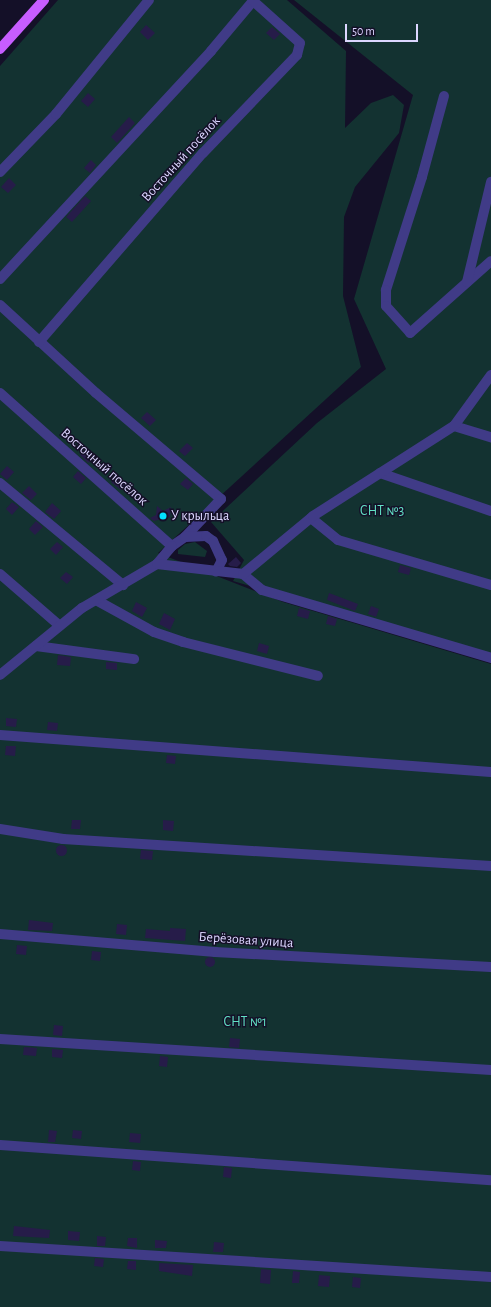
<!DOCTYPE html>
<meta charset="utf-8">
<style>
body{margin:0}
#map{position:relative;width:491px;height:1307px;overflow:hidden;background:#141028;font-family:"Alegreya Sans",sans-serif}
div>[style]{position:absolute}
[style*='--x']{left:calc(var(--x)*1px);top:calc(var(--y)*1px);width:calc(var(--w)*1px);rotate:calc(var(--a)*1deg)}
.green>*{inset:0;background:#133231}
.building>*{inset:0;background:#261c49}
.round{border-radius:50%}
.minor>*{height:10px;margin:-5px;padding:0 5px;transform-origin:5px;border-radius:5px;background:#403b87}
.major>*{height:10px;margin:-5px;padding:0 5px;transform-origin:5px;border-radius:5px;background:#c75dff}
.dots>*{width:11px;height:11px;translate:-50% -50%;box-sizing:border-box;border:2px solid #141028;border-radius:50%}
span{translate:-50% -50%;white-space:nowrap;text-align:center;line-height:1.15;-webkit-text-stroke:3px #141028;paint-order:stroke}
.street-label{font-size:14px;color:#dcd6ff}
.park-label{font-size:14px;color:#61e0c4}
.poi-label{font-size:14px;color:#dcd6ff}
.left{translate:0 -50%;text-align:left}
.scale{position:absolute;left:345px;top:24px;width:73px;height:18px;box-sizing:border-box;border:2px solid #dcd6ff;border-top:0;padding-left:5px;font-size:12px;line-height:14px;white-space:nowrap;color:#dcd6ff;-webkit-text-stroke:3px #141028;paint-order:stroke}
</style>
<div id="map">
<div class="green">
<i style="clip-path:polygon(58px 0,287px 0,346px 51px,345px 128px,371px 103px,393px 95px,404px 105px,399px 133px,355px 187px,344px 217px,343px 296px,361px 367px,158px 553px,283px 602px,491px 664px,491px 1307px,0 1307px,0 66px)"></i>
<i style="clip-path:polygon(294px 0,491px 0,491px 656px,233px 581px,244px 560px,211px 522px,317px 423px,386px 369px,354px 299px,413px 95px)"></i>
<i style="clip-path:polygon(195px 542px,207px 551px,205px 557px,178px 554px,178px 550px,185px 544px)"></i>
</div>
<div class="building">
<i style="clip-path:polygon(146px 25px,155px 33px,148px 40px,140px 32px)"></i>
<i style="clip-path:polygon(272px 27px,280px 34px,274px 40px,266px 33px)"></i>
<i style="clip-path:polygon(88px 93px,95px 99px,88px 107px,81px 101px)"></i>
<i style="clip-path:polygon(129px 117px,135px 123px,117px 143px,111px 137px)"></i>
<i style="clip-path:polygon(91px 160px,96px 165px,90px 173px,84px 168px)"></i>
<i style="clip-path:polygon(9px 178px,16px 185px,8px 193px,1px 187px)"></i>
<i style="clip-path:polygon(85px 196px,91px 201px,72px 222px,66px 217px)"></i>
<i style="clip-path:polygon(147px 412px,156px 420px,150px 426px,141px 418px)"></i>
<i style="clip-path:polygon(187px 443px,193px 448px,185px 456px,179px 451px)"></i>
<i style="clip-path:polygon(87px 447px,95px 455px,88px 463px,80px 455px)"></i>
<i style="clip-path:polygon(7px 466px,14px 472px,7px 480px,0 474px)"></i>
<i style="clip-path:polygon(78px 471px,86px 478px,81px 484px,73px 477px)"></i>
<i style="clip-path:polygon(117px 475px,127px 484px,121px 490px,111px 482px)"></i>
<i style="clip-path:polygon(186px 478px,193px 484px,188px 490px,180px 484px)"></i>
<i style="clip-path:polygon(29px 486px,37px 494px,31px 500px,22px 493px)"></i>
<i style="clip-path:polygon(12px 502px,19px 507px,12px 515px,6px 509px)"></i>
<i style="clip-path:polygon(52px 503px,61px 511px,54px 519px,45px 512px)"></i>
<i style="clip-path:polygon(157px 506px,163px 511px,171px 507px,170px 517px,154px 521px,150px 518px,156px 515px)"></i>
<i style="clip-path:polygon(36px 521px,43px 527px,35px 535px,29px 529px)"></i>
<i style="clip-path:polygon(57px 542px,63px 547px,56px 555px,50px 549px)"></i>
<i style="clip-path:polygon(236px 557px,241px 563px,237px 567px,230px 566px,228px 564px)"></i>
<i style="clip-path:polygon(400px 565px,411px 568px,409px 575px,398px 572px)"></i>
<i style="clip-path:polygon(66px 572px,73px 577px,67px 584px,60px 578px)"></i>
<i style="clip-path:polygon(329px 593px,358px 604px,355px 611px,327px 600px)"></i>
<i style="clip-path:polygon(136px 602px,147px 608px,142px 617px,132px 611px)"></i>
<i style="clip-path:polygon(371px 606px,379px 609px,376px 617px,368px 614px)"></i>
<i style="clip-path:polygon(299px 608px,310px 611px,308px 619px,297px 616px)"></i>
<i style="clip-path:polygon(164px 613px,175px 619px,170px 630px,159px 624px)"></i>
<i style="clip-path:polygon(328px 616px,337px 619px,335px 626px,326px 624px)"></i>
<i style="clip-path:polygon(259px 643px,269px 646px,267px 654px,257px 651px)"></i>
<i style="clip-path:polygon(58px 655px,71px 657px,70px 666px,57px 665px)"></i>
<i style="clip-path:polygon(106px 662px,117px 663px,117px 670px,106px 669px)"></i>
<i style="clip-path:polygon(6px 718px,17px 719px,16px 727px,6px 726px)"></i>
<i style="clip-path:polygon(48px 722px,58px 723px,57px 731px,47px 730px)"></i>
<i style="clip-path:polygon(6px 746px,16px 746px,15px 756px,5px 755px)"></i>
<i style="clip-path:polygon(167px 755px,176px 756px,175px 764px,166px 763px)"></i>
<i style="clip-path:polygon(72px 820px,81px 820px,80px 829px,71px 829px)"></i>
<i style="clip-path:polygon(163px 820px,174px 821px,173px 831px,163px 830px)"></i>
<i class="round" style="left:55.5px;top:844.5px;width:11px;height:11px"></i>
<i style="clip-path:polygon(141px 850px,153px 851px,152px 860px,140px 859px)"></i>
<i style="clip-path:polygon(29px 920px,53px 923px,52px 931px,28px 930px)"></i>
<i style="clip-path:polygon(117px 924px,127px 925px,126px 935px,116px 934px)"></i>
<i style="clip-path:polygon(170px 928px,186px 929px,185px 941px,145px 938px,146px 929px,170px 931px)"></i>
<i style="clip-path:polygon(17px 945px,27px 946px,26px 955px,16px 954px)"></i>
<i style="clip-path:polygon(92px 951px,101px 952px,100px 961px,91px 960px)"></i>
<i class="round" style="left:205px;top:957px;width:10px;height:10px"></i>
<i style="clip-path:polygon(54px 1025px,63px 1026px,62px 1036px,53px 1035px)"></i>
<i style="clip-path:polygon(230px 1038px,240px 1039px,239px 1048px,229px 1047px)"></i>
<i style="clip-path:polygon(24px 1047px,37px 1048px,36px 1056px,23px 1055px)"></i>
<i style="clip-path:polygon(52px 1049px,63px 1050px,62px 1058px,52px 1057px)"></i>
<i style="clip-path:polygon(160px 1056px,168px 1057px,167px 1067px,159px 1066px)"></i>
<i style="clip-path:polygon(49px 1130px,57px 1131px,55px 1142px,48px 1142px)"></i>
<i style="clip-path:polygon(73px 1130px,82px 1131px,81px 1139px,72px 1138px)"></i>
<i style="clip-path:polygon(130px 1133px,141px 1134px,140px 1143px,129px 1142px)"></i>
<i style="clip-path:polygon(133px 1161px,141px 1162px,140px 1171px,132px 1170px)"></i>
<i style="clip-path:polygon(224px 1167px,232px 1168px,231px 1178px,223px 1177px)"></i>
<i style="clip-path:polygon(14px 1226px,50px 1230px,49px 1238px,13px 1236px)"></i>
<i style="clip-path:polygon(68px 1231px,80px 1232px,79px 1241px,68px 1240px)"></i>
<i style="clip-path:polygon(97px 1236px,106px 1237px,105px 1246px,97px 1246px)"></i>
<i style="clip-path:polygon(128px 1238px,137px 1238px,137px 1248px,127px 1246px)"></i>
<i style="clip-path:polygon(155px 1240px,167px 1241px,166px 1248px,155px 1248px)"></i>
<i style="clip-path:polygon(214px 1242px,224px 1243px,223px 1252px,213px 1252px)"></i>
<i style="clip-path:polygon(95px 1258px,104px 1259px,103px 1267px,94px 1266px)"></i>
<i style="clip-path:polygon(128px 1261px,136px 1261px,136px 1270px,127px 1269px)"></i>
<i style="clip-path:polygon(159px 1263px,193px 1265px,192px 1276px,159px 1271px)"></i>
<i style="clip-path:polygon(261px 1269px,271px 1270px,270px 1284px,260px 1283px)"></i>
<i style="clip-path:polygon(293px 1271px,300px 1272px,299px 1283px,292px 1283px)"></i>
<i style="clip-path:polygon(319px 1275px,330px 1276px,329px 1287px,318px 1286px)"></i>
<i style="clip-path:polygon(353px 1277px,361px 1278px,360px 1288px,352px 1287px)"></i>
</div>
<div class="minor">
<i style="--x:444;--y:96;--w:84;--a:105.2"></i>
<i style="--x:422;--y:177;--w:119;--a:107.7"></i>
<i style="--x:386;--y:290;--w:16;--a:90"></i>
<i style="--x:386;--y:306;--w:36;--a:48"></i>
<i style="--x:410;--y:333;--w:108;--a:-41.6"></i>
<i style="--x:0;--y:172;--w:81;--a:-46"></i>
<i style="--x:56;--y:114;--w:147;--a:-50.8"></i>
<i style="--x:0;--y:279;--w:311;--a:-47.2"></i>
<i style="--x:211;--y:51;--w:65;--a:-50"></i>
<i style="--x:467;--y:282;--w:103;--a:-76.5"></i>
<i style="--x:0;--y:305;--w:130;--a:42.5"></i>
<i style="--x:96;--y:393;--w:164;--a:40.3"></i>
<i style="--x:221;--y:499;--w:52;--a:133.5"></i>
<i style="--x:185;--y:537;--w:16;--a:145"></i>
<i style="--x:39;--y:342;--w:250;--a:-49.1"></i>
<i style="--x:203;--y:153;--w:136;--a:-46.2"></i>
<i style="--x:297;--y:55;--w:12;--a:-76"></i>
<i style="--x:300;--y:43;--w:64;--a:-138.1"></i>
<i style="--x:0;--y:393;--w:230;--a:41.7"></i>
<i style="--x:172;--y:546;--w:23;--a:130"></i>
<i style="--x:454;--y:426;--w:39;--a:17"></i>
<i style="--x:380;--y:473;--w:117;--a:18.9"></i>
<i style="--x:0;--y:483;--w:160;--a:39.7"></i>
<i style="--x:311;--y:518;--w:35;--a:39"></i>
<i style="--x:338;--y:540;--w:159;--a:16.4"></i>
<i style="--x:185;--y:537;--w:21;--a:-3"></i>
<i style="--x:206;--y:536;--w:9;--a:36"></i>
<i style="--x:213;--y:541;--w:21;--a:65"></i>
<i style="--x:222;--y:560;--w:13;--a:117"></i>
<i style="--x:0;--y:574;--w:79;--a:40.9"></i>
<i style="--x:243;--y:574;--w:25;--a:40"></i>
<i style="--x:262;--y:590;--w:239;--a:16.5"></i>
<i style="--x:96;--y:600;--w:66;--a:28.9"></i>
<i style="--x:154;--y:632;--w:31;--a:19"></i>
<i style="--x:183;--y:642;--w:139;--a:14.1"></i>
<i style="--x:36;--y:646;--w:99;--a:7.6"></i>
<i style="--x:0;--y:675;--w:106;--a:-39.3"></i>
<i style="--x:82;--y:608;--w:87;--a:-30.4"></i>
<i style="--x:157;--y:564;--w:87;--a:6.6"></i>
<i style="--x:243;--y:574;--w:91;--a:-39.6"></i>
<i style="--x:313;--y:516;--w:167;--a:-32.6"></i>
<i style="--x:454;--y:426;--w:63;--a:-54"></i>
<i style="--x:0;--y:735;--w:492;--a:4.3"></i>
<i style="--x:0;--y:829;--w:64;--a:9"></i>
<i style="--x:63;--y:839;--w:429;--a:3.6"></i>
<i style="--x:0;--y:934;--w:216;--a:4.8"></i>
<i style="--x:215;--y:952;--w:276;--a:3.1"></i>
<i style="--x:0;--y:1039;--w:492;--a:3.6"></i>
<i style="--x:0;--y:1145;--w:492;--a:4.1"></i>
<i style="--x:0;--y:1246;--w:492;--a:3.6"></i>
</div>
<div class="major">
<i style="--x:0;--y:49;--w:66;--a:-48.1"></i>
</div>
<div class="dots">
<i style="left:163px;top:516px;background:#02dfff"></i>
</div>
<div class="street-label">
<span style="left:181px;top:159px;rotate:-48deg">Восточный посёлок</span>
<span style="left:104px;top:467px;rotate:41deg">Восточный посёлок</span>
<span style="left:246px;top:940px;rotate:4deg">Берёзовая улица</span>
</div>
<div class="park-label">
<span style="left:382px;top:511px">СНТ №3</span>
<span style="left:245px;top:1022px">СНТ №1</span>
</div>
<div class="poi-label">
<span class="left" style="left:171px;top:516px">У крыльца</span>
</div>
<div class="scale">50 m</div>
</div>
